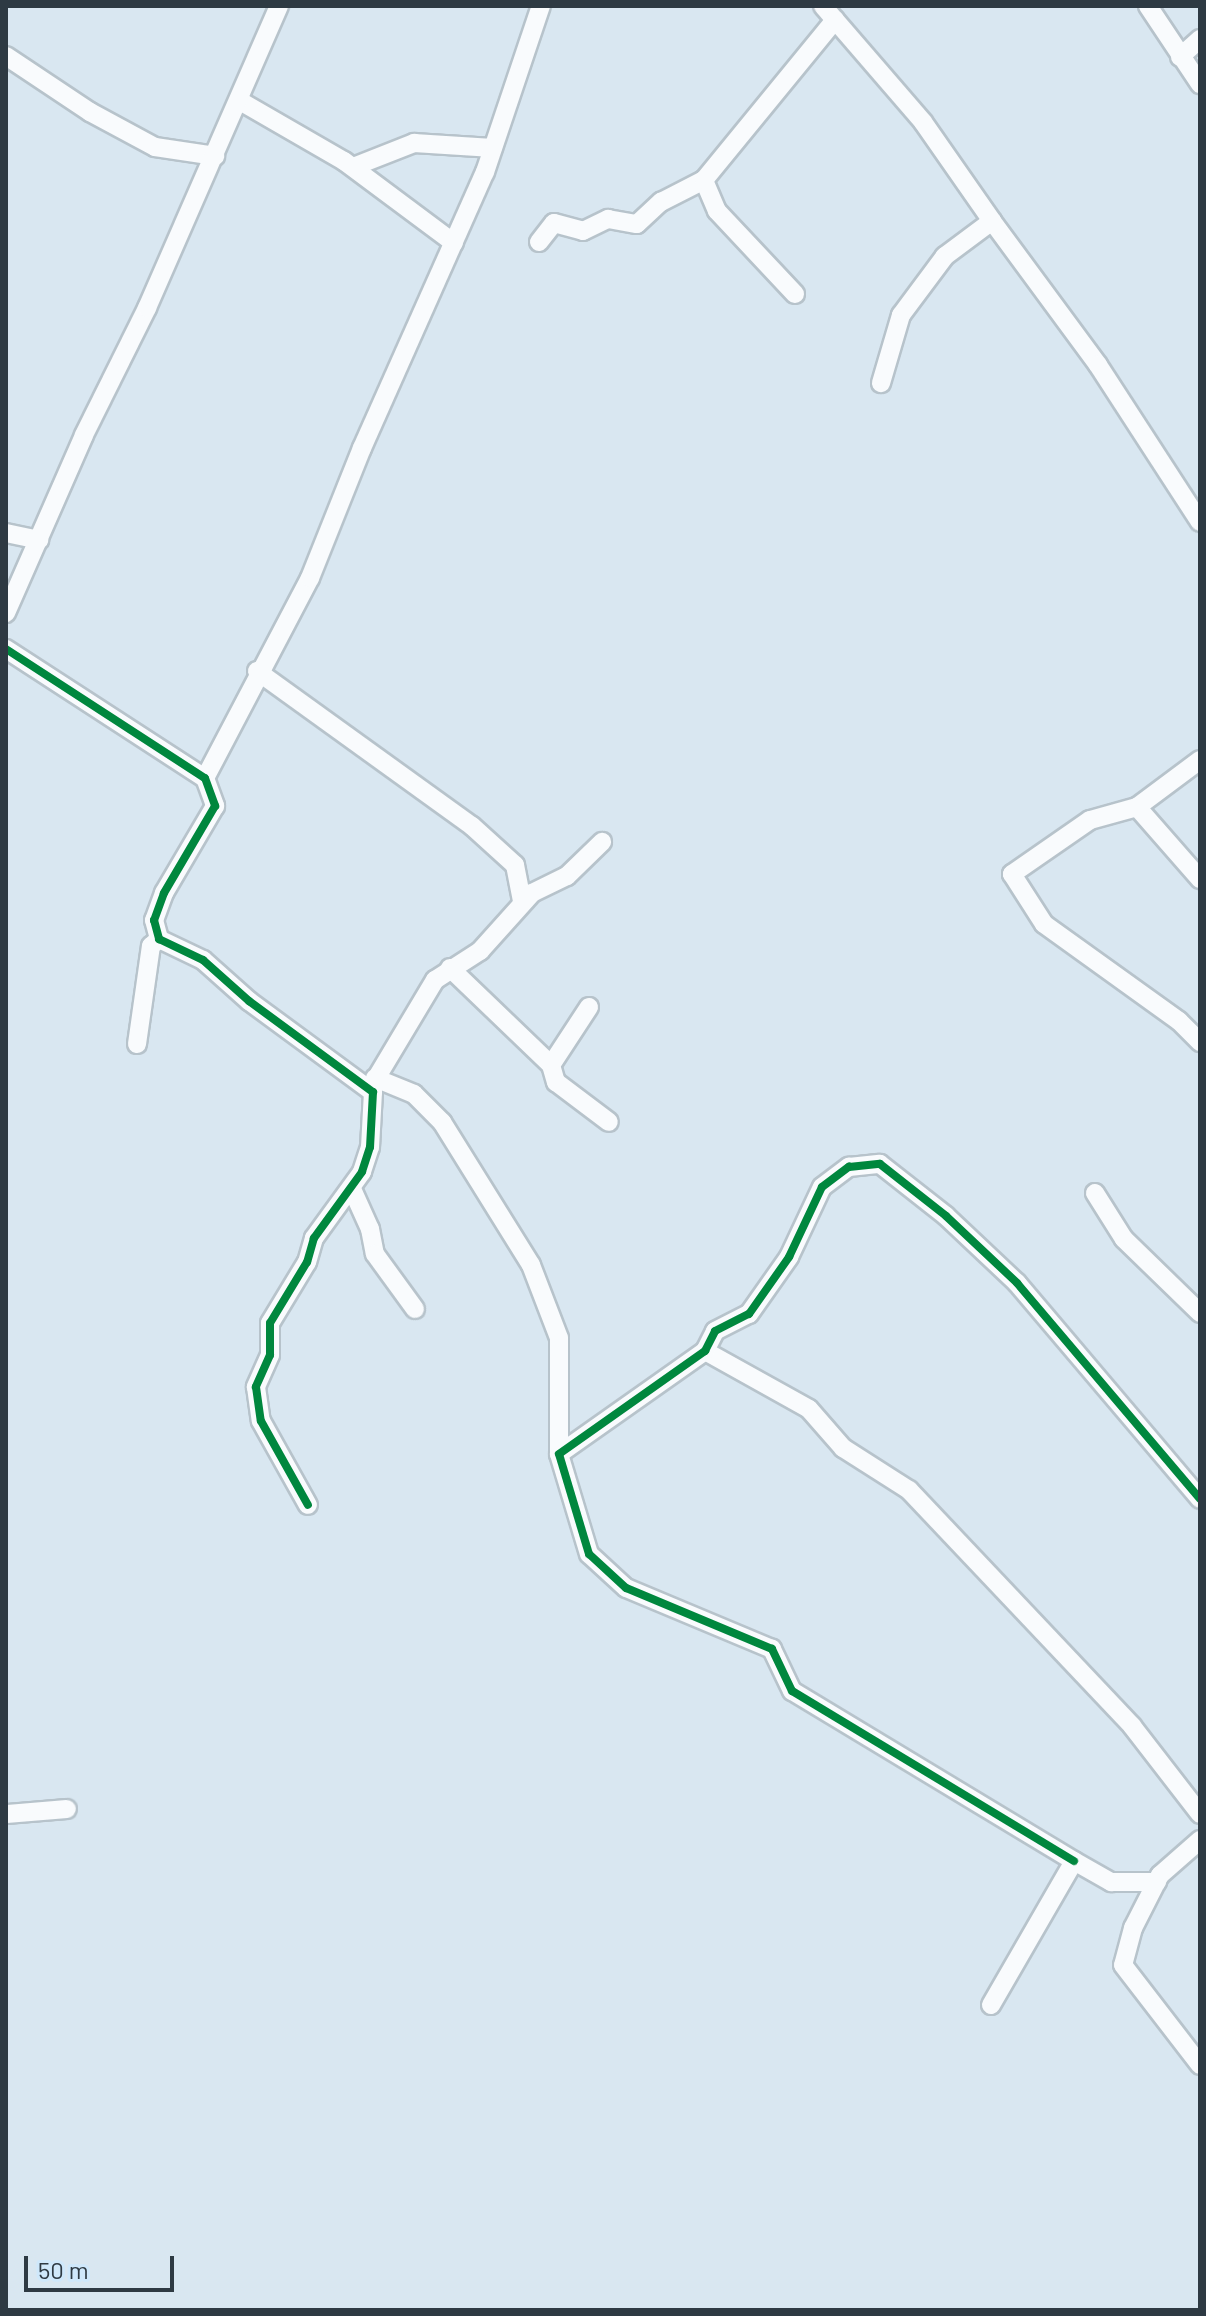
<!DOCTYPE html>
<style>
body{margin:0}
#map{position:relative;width:1206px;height:2316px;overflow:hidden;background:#d9e7f1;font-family:Barlow,sans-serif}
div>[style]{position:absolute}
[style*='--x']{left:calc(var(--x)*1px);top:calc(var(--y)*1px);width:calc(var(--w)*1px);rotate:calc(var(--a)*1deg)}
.roads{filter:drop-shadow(2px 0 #b7c3cb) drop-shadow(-2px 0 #b7c3cb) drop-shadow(0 2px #b7c3cb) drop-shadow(0 -2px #b7c3cb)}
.minor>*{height:18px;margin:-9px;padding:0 9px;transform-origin:9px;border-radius:9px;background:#f9fbfd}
.cycleway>*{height:8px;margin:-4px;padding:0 4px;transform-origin:4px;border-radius:4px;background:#00873e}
span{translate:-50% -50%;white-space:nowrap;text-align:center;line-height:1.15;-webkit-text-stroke:7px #cfe8fb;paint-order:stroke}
.frame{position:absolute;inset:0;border:8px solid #2e3a43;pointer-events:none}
.scale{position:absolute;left:24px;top:2256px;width:150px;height:36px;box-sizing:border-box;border:4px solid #2e3a43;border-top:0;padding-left:10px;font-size:24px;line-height:28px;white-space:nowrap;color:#2e3a43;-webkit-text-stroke:6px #cfe8fb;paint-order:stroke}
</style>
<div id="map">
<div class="roads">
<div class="minor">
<i style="--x:823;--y:6;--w:153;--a:49.2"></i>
<i style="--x:923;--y:122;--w:121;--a:55.1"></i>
<i style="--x:992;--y:221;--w:59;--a:143.3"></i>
<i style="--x:945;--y:256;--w:74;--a:126.7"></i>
<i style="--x:901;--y:315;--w:71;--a:106.4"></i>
<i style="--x:1148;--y:6;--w:94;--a:56.3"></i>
<i style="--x:6;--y:56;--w:101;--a:33.7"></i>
<i style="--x:90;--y:112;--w:74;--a:28.3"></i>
<i style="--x:155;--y:147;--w:61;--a:8.5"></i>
<i style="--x:1180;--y:57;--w:27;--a:-42"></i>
<i style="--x:240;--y:101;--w:120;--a:30"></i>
<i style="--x:344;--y:161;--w:137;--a:36.7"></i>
<i style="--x:353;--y:167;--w:66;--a:-21.5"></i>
<i style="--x:414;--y:143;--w:79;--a:3.6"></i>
<i style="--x:992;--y:221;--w:179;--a:53.6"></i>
<i style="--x:1098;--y:365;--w:187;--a:57"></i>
<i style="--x:539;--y:242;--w:24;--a:-52"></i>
<i style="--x:554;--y:223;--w:30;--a:15"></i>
<i style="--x:583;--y:231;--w:28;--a:-26"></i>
<i style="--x:608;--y:219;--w:29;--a:10"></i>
<i style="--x:637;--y:224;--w:33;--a:-43"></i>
<i style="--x:661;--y:202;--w:48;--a:-27.1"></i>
<i style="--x:795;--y:294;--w:114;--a:-133.2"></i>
<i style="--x:717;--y:211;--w:34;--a:-113"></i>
<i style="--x:704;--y:180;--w:207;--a:-50.7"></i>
<i style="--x:6;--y:533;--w:34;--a:12"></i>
<i style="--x:6;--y:613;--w:194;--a:-66.3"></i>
<i style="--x:84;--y:435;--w:142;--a:-63.6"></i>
<i style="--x:147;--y:308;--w:330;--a:-66.4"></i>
<i style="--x:6;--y:649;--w:237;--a:33"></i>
<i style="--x:205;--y:778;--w:30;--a:70"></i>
<i style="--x:215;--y:806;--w:101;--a:120.4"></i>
<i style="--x:164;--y:893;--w:29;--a:110"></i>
<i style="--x:154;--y:920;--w:20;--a:75"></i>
<i style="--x:159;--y:939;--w:49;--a:25.5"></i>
<i style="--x:203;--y:960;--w:62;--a:41.7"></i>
<i style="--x:249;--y:1001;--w:154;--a:36.3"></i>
<i style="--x:373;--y:1092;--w:55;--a:93.1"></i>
<i style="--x:370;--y:1147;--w:26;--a:108"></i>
<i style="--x:362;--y:1172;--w:82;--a:126"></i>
<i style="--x:314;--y:1238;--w:25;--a:106"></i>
<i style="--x:307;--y:1262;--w:71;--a:121.2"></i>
<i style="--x:270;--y:1323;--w:32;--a:90"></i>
<i style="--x:270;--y:1355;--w:35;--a:114"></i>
<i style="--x:256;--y:1387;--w:34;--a:82"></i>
<i style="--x:261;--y:1421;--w:96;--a:60.8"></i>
<i style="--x:257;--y:671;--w:265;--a:35.8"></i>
<i style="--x:472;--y:826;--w:58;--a:42.2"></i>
<i style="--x:515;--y:865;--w:38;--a:79"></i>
<i style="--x:1200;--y:760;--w:79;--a:143.3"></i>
<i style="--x:1137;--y:807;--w:96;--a:48.8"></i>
<i style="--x:205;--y:778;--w:226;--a:-62.3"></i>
<i style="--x:310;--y:578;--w:140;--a:-68.2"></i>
<i style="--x:362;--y:448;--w:302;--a:-66"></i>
<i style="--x:485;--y:172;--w:175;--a:-71.4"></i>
<i style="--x:1137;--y:807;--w:49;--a:164.5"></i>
<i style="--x:1090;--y:820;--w:95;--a:145.3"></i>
<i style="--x:1012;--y:874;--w:59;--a:57.4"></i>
<i style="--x:1044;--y:924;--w:166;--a:35.7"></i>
<i style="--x:1179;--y:1021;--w:30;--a:45"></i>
<i style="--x:450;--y:968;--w:140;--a:43.8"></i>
<i style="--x:589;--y:1007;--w:69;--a:123.2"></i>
<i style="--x:551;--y:1065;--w:18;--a:74"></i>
<i style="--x:556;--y:1082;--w:66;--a:37"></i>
<i style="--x:137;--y:1044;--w:99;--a:-81.9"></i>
<i style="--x:151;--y:946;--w:11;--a:-41"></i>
<i style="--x:375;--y:1078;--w:42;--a:22.3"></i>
<i style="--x:414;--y:1094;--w:40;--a:45"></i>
<i style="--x:442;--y:1122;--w:168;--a:58.1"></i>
<i style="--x:531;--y:1265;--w:78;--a:69"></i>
<i style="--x:559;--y:1338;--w:116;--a:90"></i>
<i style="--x:371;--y:1087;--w:125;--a:-59.1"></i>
<i style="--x:435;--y:980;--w:54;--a:-32.8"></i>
<i style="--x:480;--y:951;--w:78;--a:-48.1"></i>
<i style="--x:532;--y:893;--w:39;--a:-26"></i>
<i style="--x:567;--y:876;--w:49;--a:-44.2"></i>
<i style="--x:352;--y:1189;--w:44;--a:65.8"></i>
<i style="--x:370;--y:1229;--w:25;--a:79"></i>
<i style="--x:375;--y:1254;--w:68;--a:54"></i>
<i style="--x:1095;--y:1193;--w:54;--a:57.8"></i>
<i style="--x:1124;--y:1239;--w:106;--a:44.2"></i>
<i style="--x:705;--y:1351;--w:119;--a:29.1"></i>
<i style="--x:809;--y:1409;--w:52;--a:48.9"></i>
<i style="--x:843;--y:1448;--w:78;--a:32.5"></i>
<i style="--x:909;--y:1490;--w:325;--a:46.6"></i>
<i style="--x:1132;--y:1726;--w:111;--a:52.3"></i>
<i style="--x:6;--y:1814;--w:61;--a:-4.7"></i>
<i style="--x:1200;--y:1840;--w:53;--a:138.8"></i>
<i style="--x:1160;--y:1875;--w:59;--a:117"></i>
<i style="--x:1133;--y:1928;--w:38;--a:105"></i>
<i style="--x:1123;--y:1965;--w:126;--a:52.4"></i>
<i style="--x:1074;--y:1861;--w:329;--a:-148.9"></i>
<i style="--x:792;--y:1691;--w:47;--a:-115.5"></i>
<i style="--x:772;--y:1649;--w:158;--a:-157.3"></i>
<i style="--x:626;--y:1588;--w:50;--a:-137.4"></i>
<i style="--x:589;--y:1554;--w:104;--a:-106.7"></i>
<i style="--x:559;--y:1454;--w:179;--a:-35.2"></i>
<i style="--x:705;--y:1351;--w:22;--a:-63"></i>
<i style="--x:715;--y:1331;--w:38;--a:-27"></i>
<i style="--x:749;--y:1314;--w:70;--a:-54.9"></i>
<i style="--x:789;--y:1257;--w:77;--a:-64.8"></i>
<i style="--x:822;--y:1187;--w:34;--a:-37"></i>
<i style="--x:849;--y:1167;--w:31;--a:-6"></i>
<i style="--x:880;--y:1164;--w:84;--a:38.2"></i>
<i style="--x:946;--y:1216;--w:98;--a:43.3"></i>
<i style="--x:1017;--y:1283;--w:283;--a:49.7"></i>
<i style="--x:991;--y:2005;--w:166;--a:-60"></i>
<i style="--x:1074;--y:1861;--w:43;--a:29.6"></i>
<i style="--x:1111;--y:1882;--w:46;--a:0"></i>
</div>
</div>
<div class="cycleway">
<i style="--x:6;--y:649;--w:237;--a:33"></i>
<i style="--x:205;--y:778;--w:30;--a:70"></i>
<i style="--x:215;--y:806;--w:101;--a:120.4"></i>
<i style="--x:164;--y:893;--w:29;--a:110"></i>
<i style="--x:154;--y:920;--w:20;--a:75"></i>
<i style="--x:159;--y:939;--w:49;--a:25.5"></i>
<i style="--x:203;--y:960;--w:62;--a:41.7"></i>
<i style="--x:249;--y:1001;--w:154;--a:36.3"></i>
<i style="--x:373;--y:1092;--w:55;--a:93.1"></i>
<i style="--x:370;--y:1147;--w:26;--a:108"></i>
<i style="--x:362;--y:1172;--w:82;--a:126"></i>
<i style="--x:314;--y:1238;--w:25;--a:106"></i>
<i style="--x:307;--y:1262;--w:71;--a:121.2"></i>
<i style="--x:270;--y:1323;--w:32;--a:90"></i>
<i style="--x:270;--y:1355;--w:35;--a:114"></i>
<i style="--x:256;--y:1387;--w:34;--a:82"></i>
<i style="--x:261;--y:1421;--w:96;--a:60.8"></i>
<i style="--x:1074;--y:1861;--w:329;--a:-148.9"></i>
<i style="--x:792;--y:1691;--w:47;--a:-115.5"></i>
<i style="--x:772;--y:1649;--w:158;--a:-157.3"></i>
<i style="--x:626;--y:1588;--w:50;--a:-137.4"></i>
<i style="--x:589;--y:1554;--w:104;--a:-106.7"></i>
<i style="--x:559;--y:1454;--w:179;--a:-35.2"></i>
<i style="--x:705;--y:1351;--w:22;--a:-63"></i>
<i style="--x:715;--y:1331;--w:38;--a:-27"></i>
<i style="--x:749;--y:1314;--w:70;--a:-54.9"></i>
<i style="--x:789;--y:1257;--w:77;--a:-64.8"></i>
<i style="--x:822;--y:1187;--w:34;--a:-37"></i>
<i style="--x:849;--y:1167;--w:31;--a:-6"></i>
<i style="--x:880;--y:1164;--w:84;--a:38.2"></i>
<i style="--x:946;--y:1216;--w:98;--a:43.3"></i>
<i style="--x:1017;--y:1283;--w:283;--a:49.7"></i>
</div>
<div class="frame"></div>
<div class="scale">50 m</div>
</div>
